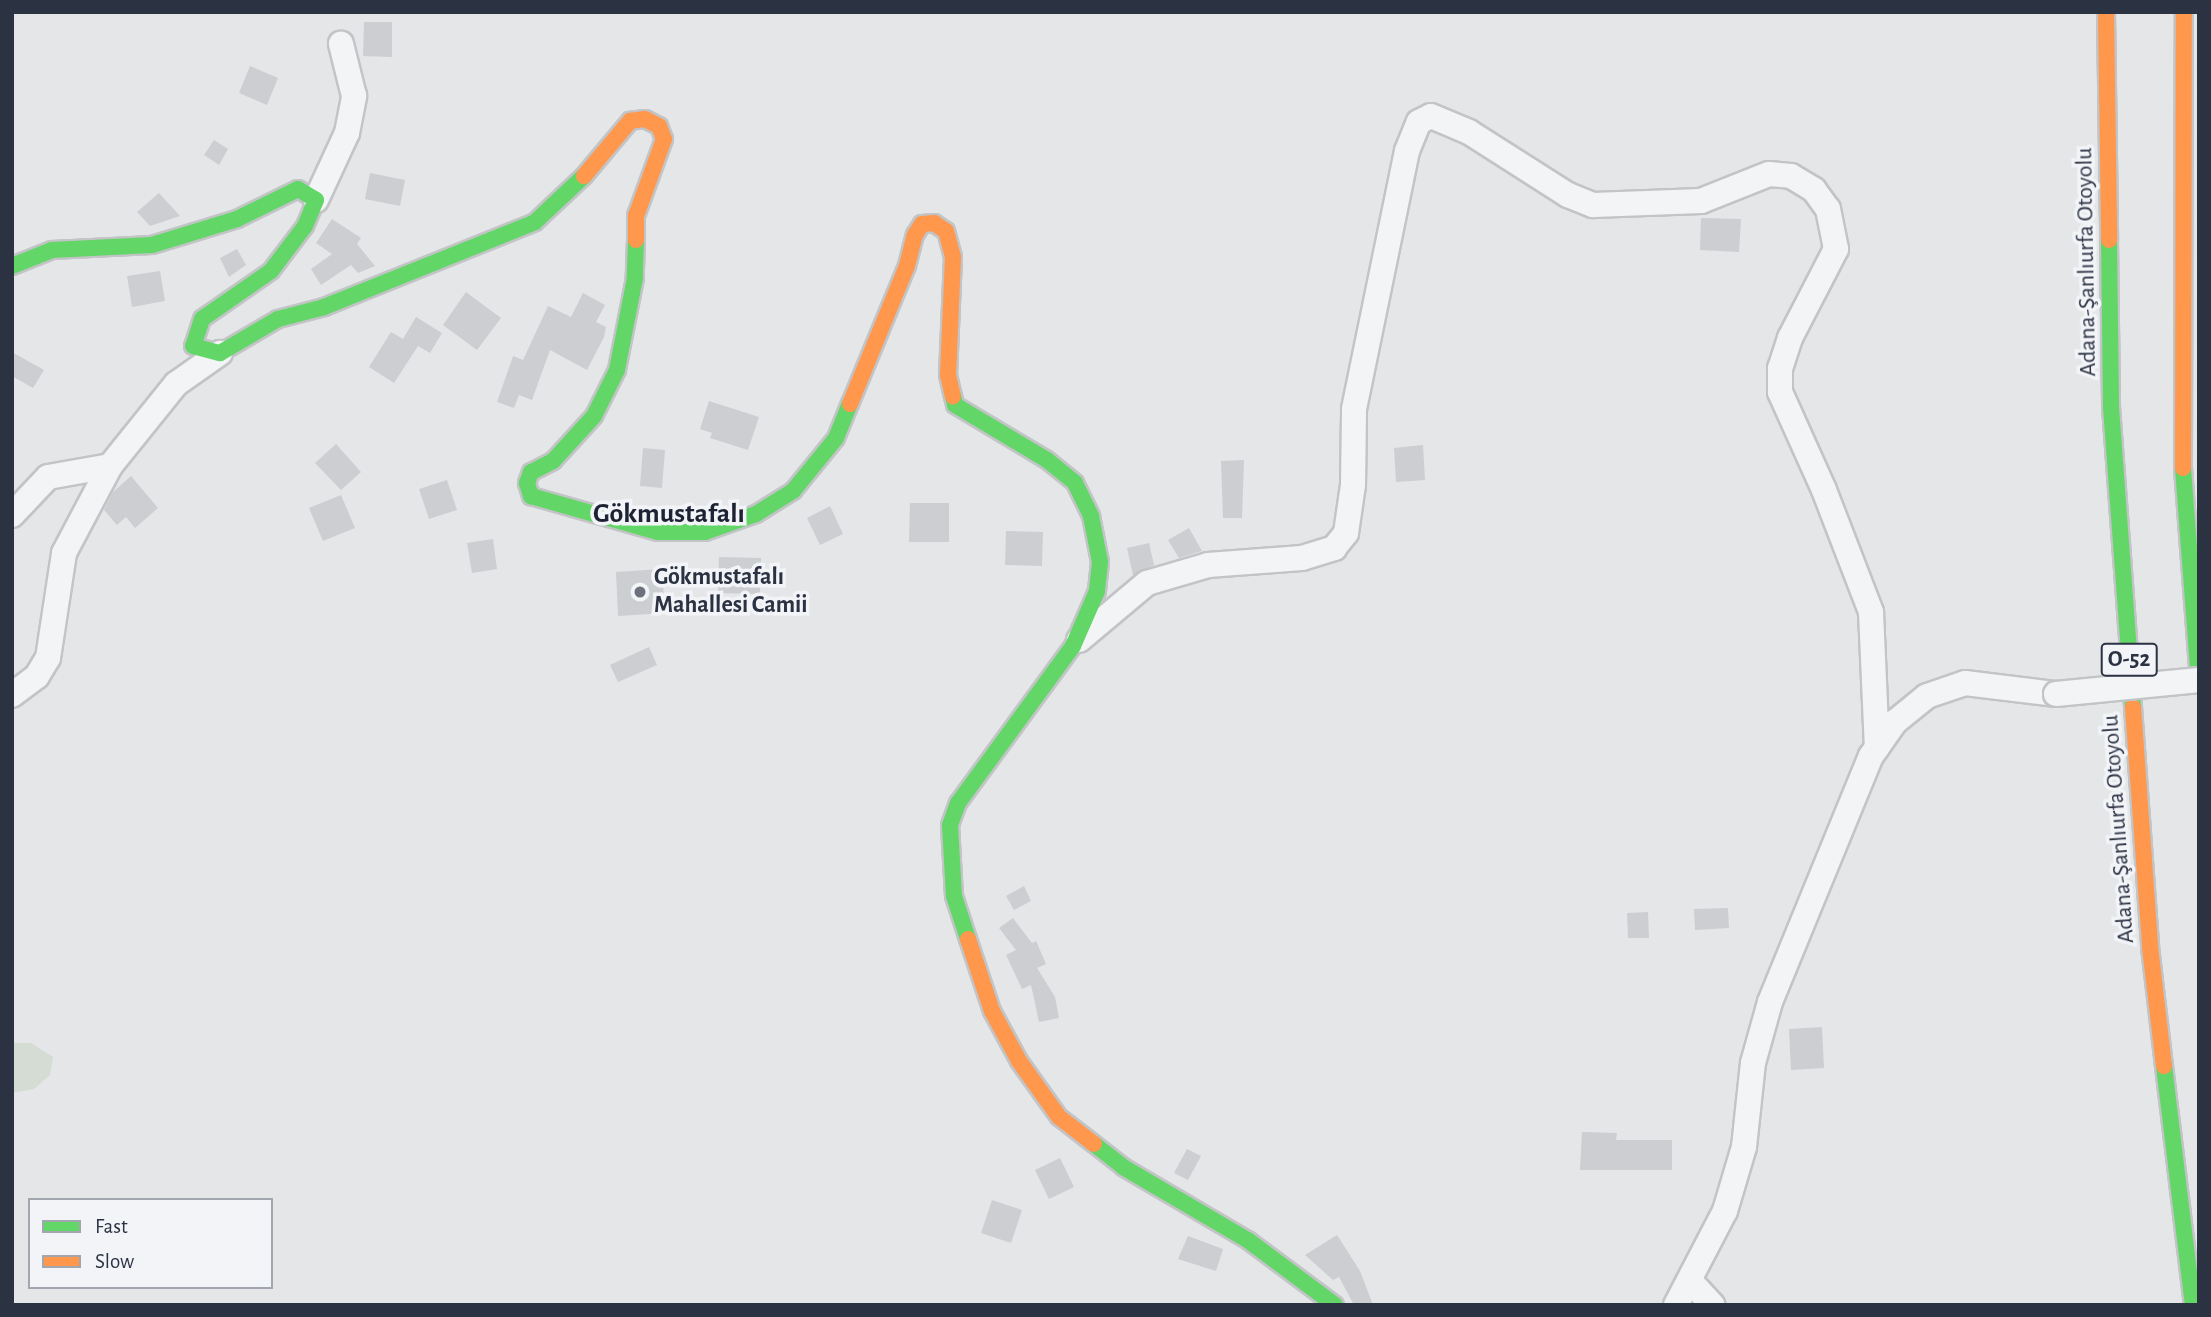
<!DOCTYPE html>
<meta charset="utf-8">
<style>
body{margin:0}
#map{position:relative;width:2211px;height:1317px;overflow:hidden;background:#e4e6e8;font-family:"Alegreya Sans",sans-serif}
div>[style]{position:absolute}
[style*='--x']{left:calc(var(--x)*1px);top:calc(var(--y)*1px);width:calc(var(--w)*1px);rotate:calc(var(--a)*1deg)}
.green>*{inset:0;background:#d4dcd4}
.building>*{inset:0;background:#ccced1}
.roads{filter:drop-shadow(2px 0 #c2c4c6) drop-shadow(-2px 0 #c2c4c6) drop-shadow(0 2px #c2c4c6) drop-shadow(0 -2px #c2c4c6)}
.street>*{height:24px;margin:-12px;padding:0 12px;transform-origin:12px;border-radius:12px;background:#f3f4f6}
.fast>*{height:16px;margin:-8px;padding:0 8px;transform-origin:8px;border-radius:8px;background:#63d668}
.slow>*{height:16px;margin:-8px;padding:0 8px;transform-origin:8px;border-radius:8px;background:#ff974d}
.bridges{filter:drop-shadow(2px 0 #c2c4c6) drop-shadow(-2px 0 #c2c4c6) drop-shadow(0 2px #c2c4c6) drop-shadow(0 -2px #c2c4c6)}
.street-bridge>*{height:24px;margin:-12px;padding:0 12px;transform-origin:12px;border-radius:12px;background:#f3f4f6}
.dots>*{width:19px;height:19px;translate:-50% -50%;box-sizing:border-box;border:4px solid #f2f4f8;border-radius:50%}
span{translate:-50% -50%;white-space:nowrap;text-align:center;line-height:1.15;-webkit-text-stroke:7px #f2f4f8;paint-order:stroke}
.shield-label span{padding:2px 5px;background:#f2f4f8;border:2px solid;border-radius:5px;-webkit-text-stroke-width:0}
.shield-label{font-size:23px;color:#2b3242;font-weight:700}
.street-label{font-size:24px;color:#2b3242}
.poi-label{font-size:24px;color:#2b3242;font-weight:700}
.left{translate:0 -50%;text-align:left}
.quarter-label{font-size:28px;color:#1d2333;font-weight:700}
.frame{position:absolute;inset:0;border:14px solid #2b3242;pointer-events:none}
.legend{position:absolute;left:28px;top:1198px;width:245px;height:91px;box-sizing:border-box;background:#f2f4f8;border:2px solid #a2a6af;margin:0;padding:9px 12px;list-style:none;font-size:21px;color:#2b3242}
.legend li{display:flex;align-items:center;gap:14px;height:35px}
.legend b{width:35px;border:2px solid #a2a6af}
</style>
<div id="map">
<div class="green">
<i style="clip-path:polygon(12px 1043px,31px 1043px,53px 1057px,50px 1075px,34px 1089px,12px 1093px)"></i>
</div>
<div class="building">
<i style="clip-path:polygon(364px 22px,392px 22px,392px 57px,363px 56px)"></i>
<i style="clip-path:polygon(250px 66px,278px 78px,267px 105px,239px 93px)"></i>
<i style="clip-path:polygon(214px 140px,228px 149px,219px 165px,204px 155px)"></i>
<i style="clip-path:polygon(370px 173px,405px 180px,400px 206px,365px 199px)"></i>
<i style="clip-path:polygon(159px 193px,180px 216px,150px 226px,137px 212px)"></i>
<i style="clip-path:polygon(1701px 218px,1741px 219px,1739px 252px,1700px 250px)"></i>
<i style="clip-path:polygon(332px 219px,361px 238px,357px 244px,375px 266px,358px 273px,351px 265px,321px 285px,311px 269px,332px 254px,316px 243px)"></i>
<i style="clip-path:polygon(237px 249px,246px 265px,229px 277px,220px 258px)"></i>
<i style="clip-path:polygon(160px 271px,165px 301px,132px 307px,127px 276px)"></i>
<i style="clip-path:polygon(466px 292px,501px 318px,477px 350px,443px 325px)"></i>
<i style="clip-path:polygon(583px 293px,605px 305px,596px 322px,606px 327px,604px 337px,587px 370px,550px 350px,532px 400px,519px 395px,514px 408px,497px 402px,513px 356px,523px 360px,548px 306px,571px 317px)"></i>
<i style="clip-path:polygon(416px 317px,442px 333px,430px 353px,418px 346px,394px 383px,369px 367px,391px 332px,403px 339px)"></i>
<i style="clip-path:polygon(12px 352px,44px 370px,33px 388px,12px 376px)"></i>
<i style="clip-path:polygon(709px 401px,759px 417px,748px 450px,710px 438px,712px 433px,700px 429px)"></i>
<i style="clip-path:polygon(336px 444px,361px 472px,341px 490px,315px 463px)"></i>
<i style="clip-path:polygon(1423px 445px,1425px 480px,1396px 482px,1394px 448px)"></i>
<i style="clip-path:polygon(643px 448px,665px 450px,662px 488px,640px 486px)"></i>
<i style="clip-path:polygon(1244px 460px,1242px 518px,1223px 518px,1221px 461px)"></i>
<i style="clip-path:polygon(131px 476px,158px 508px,135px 528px,126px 517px,117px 525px,104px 510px,113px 492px)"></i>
<i style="clip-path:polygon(447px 480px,457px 510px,429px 519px,419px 489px)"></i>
<i style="clip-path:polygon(341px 495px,355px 528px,323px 541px,309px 508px)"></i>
<i style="clip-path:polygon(910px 503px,949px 503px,949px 542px,909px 542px)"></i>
<i style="clip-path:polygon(830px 506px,843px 534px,820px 545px,807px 518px)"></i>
<i style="clip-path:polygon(1189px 528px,1202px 551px,1179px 558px,1168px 540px)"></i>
<i style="clip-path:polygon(1006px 531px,1043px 532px,1042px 566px,1005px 565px)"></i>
<i style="clip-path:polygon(493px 539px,497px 569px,472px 573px,467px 543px)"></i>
<i style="clip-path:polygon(1149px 543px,1154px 565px,1133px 575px,1127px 548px)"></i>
<i style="clip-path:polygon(719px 557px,761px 558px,760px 594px,718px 593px)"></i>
<i style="clip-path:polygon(662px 569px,665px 613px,618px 616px,616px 572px)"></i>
<i style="clip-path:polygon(649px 647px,657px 665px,618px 682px,610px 665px)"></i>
<i style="clip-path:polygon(1024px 886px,1031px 901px,1014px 910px,1006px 896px)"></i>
<i style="clip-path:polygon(1728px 908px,1729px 928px,1695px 930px,1694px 909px)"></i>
<i style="clip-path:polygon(1648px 912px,1649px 938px,1628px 938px,1627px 913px)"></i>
<i style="clip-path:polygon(1013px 918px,1032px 943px,1036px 941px,1046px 964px,1037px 968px,1055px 997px,1059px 1018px,1039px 1022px,1031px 985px,1022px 989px,1006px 955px,1016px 950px,999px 928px)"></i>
<i style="clip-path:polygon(1822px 1027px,1824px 1068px,1791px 1070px,1789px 1029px)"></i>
<i style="clip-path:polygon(1582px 1132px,1617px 1133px,1616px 1140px,1672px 1140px,1672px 1170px,1580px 1170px)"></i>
<i style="clip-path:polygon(1187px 1149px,1201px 1156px,1188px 1180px,1174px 1173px)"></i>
<i style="clip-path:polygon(1060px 1158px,1074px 1187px,1049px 1199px,1035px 1170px)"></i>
<i style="clip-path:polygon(992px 1200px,1022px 1210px,1011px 1243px,981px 1233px)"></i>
<i style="clip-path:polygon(1337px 1235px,1360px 1271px,1373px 1305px,1354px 1305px,1339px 1277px,1333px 1280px,1305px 1255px)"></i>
<i style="clip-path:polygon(1188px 1236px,1223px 1249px,1216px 1271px,1178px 1259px)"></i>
</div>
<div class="roads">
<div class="street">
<i style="--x:316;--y:200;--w:74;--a:-65.2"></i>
<i style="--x:347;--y:133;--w:38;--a:-79"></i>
<i style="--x:354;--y:96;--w:54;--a:-104"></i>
<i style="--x:12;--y:515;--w:52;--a:-46.5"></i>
<i style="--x:48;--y:477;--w:63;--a:-10.1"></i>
<i style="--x:1079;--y:640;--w:89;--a:-40"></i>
<i style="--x:1147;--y:583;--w:64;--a:-16.4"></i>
<i style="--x:1208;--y:565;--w:94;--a:-4.3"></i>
<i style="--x:1302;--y:558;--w:34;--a:-17"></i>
<i style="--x:1334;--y:548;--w:19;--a:-51"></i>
<i style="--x:1346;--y:533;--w:49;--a:-81.7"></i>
<i style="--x:1353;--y:485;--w:76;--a:-89.2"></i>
<i style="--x:1354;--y:409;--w:263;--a:-78.4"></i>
<i style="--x:1407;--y:151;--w:31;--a:-68"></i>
<i style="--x:1419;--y:122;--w:13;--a:-27"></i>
<i style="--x:1431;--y:116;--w:41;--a:22.8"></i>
<i style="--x:1469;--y:132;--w:117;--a:32.5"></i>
<i style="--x:1568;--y:195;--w:27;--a:22"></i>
<i style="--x:1593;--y:205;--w:108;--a:-2.1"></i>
<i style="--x:1701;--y:201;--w:73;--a:-21.7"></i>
<i style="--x:1769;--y:174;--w:22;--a:5"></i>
<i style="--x:1791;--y:176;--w:27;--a:31"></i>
<i style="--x:1814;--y:190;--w:24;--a:54"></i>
<i style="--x:1828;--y:209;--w:41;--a:78.7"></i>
<i style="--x:1836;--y:249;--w:100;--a:117.3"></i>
<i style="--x:1790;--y:338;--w:32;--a:108"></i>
<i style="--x:1780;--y:368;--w:24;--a:90"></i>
<i style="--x:1780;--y:392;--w:107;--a:65.8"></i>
<i style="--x:1824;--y:490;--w:131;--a:68.9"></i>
<i style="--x:1871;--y:612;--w:136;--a:87.5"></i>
<i style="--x:12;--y:695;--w:31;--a:-37"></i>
<i style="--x:37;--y:676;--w:21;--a:-59"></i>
<i style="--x:48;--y:658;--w:106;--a:-81.3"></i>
<i style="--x:64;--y:553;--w:98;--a:-62.1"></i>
<i style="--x:110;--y:466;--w:105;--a:-51.2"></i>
<i style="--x:176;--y:384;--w:54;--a:-35.2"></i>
<i style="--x:1690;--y:1281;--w:33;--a:47"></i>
<i style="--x:1676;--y:1305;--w:106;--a:-62.5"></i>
<i style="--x:1725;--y:1211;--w:67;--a:-73.5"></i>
<i style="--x:1744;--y:1147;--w:84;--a:-83.9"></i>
<i style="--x:1753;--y:1063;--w:63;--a:-74.4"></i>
<i style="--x:1770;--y:1002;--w:266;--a:-67.7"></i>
<i style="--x:1871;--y:756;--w:42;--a:-54.8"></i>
<i style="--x:1895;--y:722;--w:41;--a:-39.1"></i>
<i style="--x:1927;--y:696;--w:40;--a:-18.9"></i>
<i style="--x:1965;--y:683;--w:92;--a:6.9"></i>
</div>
<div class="fast">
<i style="--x:636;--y:240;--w:38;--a:92"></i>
<i style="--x:635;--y:278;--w:94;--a:101.1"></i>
<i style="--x:617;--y:370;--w:51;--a:116.6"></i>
<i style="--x:594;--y:416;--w:61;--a:132.3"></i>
<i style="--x:553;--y:461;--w:25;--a:153"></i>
<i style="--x:531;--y:472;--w:12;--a:110"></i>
<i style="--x:527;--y:483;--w:14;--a:73"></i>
<i style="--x:531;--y:496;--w:132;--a:15.8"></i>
<i style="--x:658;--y:532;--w:47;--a:0"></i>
<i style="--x:705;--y:532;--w:54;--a:-19.4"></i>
<i style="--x:756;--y:514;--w:44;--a:-31.9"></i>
<i style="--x:793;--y:491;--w:68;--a:-50.9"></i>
<i style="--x:836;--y:438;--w:37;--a:-68"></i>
<i style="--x:2109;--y:240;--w:167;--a:89.3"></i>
<i style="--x:2111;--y:407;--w:301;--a:85.8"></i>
<i style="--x:12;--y:266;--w:43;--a:-21.8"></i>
<i style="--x:52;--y:250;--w:100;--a:-2.9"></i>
<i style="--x:152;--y:245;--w:89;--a:-17"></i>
<i style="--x:237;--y:219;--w:68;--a:-26.2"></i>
<i style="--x:298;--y:189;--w:21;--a:31"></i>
<i style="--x:316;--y:200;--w:28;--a:113"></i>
<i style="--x:305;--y:226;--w:56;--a:127.1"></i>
<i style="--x:271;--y:271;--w:84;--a:145.2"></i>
<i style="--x:202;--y:319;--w:28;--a:108"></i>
<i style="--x:193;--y:346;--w:28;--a:15"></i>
<i style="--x:220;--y:353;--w:67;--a:-30.4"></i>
<i style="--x:278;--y:319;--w:48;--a:-14.6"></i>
<i style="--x:324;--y:307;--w:227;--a:-21.9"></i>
<i style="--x:535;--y:222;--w:67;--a:-43.2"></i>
<i style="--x:953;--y:396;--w:9;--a:77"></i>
<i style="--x:955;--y:405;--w:107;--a:30.9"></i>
<i style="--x:1047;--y:460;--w:36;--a:39"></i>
<i style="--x:1075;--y:483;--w:37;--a:64"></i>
<i style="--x:1091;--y:516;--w:47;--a:78.9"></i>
<i style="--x:1100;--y:562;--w:29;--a:96"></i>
<i style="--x:1097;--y:591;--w:60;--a:113.6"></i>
<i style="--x:1073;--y:646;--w:195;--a:126.2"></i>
<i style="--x:958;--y:803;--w:23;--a:110"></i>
<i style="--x:950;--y:825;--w:71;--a:86.8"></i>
<i style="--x:954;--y:896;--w:45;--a:72"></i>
<i style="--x:2183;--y:468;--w:213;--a:85.7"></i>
<i style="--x:2164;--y:1066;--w:241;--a:83.1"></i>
<i style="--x:1094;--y:1144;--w:37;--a:38"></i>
<i style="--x:1123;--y:1167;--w:146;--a:30.4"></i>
<i style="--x:1249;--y:1241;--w:107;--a:36.7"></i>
</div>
<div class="slow">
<i style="--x:2106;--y:12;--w:228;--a:89.2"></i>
<i style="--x:584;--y:176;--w:72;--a:-50.1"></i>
<i style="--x:630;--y:121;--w:15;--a:-8"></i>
<i style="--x:645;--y:119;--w:16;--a:27"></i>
<i style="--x:659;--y:126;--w:14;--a:69"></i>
<i style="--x:664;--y:139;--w:82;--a:110"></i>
<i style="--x:636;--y:216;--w:24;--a:90"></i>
<i style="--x:850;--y:404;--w:149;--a:-67.6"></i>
<i style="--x:907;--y:266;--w:32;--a:-76"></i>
<i style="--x:915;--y:235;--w:13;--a:-58"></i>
<i style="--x:922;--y:224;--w:12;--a:-5"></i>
<i style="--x:934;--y:223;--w:14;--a:34"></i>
<i style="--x:946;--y:231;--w:27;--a:75"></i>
<i style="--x:953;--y:257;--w:118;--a:92.4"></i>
<i style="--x:948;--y:375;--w:22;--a:77"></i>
<i style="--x:2183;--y:468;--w:456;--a:-89.9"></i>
<i style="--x:2133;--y:707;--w:241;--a:85.9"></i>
<i style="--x:2150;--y:947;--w:120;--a:83.3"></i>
<i style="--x:968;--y:939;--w:76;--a:71.6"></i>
<i style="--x:992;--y:1011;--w:57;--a:61.6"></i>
<i style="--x:1019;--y:1061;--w:69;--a:54.5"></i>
<i style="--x:1059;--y:1117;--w:44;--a:37.6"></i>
</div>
</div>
<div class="bridges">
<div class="street-bridge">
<i style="--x:2056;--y:694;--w:144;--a:-5.6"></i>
</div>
</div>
<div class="dots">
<i style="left:640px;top:592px;background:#6c717c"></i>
</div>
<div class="shield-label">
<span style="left:2129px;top:660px">O-52</span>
</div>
<div class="street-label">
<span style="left:2087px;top:262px;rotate:-91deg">Adana-Şanlıurfa Otoyolu</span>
<span style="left:2119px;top:829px;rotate:-94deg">Adana-Şanlıurfa Otoyolu</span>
</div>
<div class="poi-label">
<span class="left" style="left:654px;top:592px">Gökmustafalı<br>Mahallesi Camii</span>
</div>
<div class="quarter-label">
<span style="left:669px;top:514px">Gökmustafalı</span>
</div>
<div class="frame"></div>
<ul class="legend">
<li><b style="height:9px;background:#63d668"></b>Fast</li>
<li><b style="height:9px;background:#ff974d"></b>Slow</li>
</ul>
</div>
